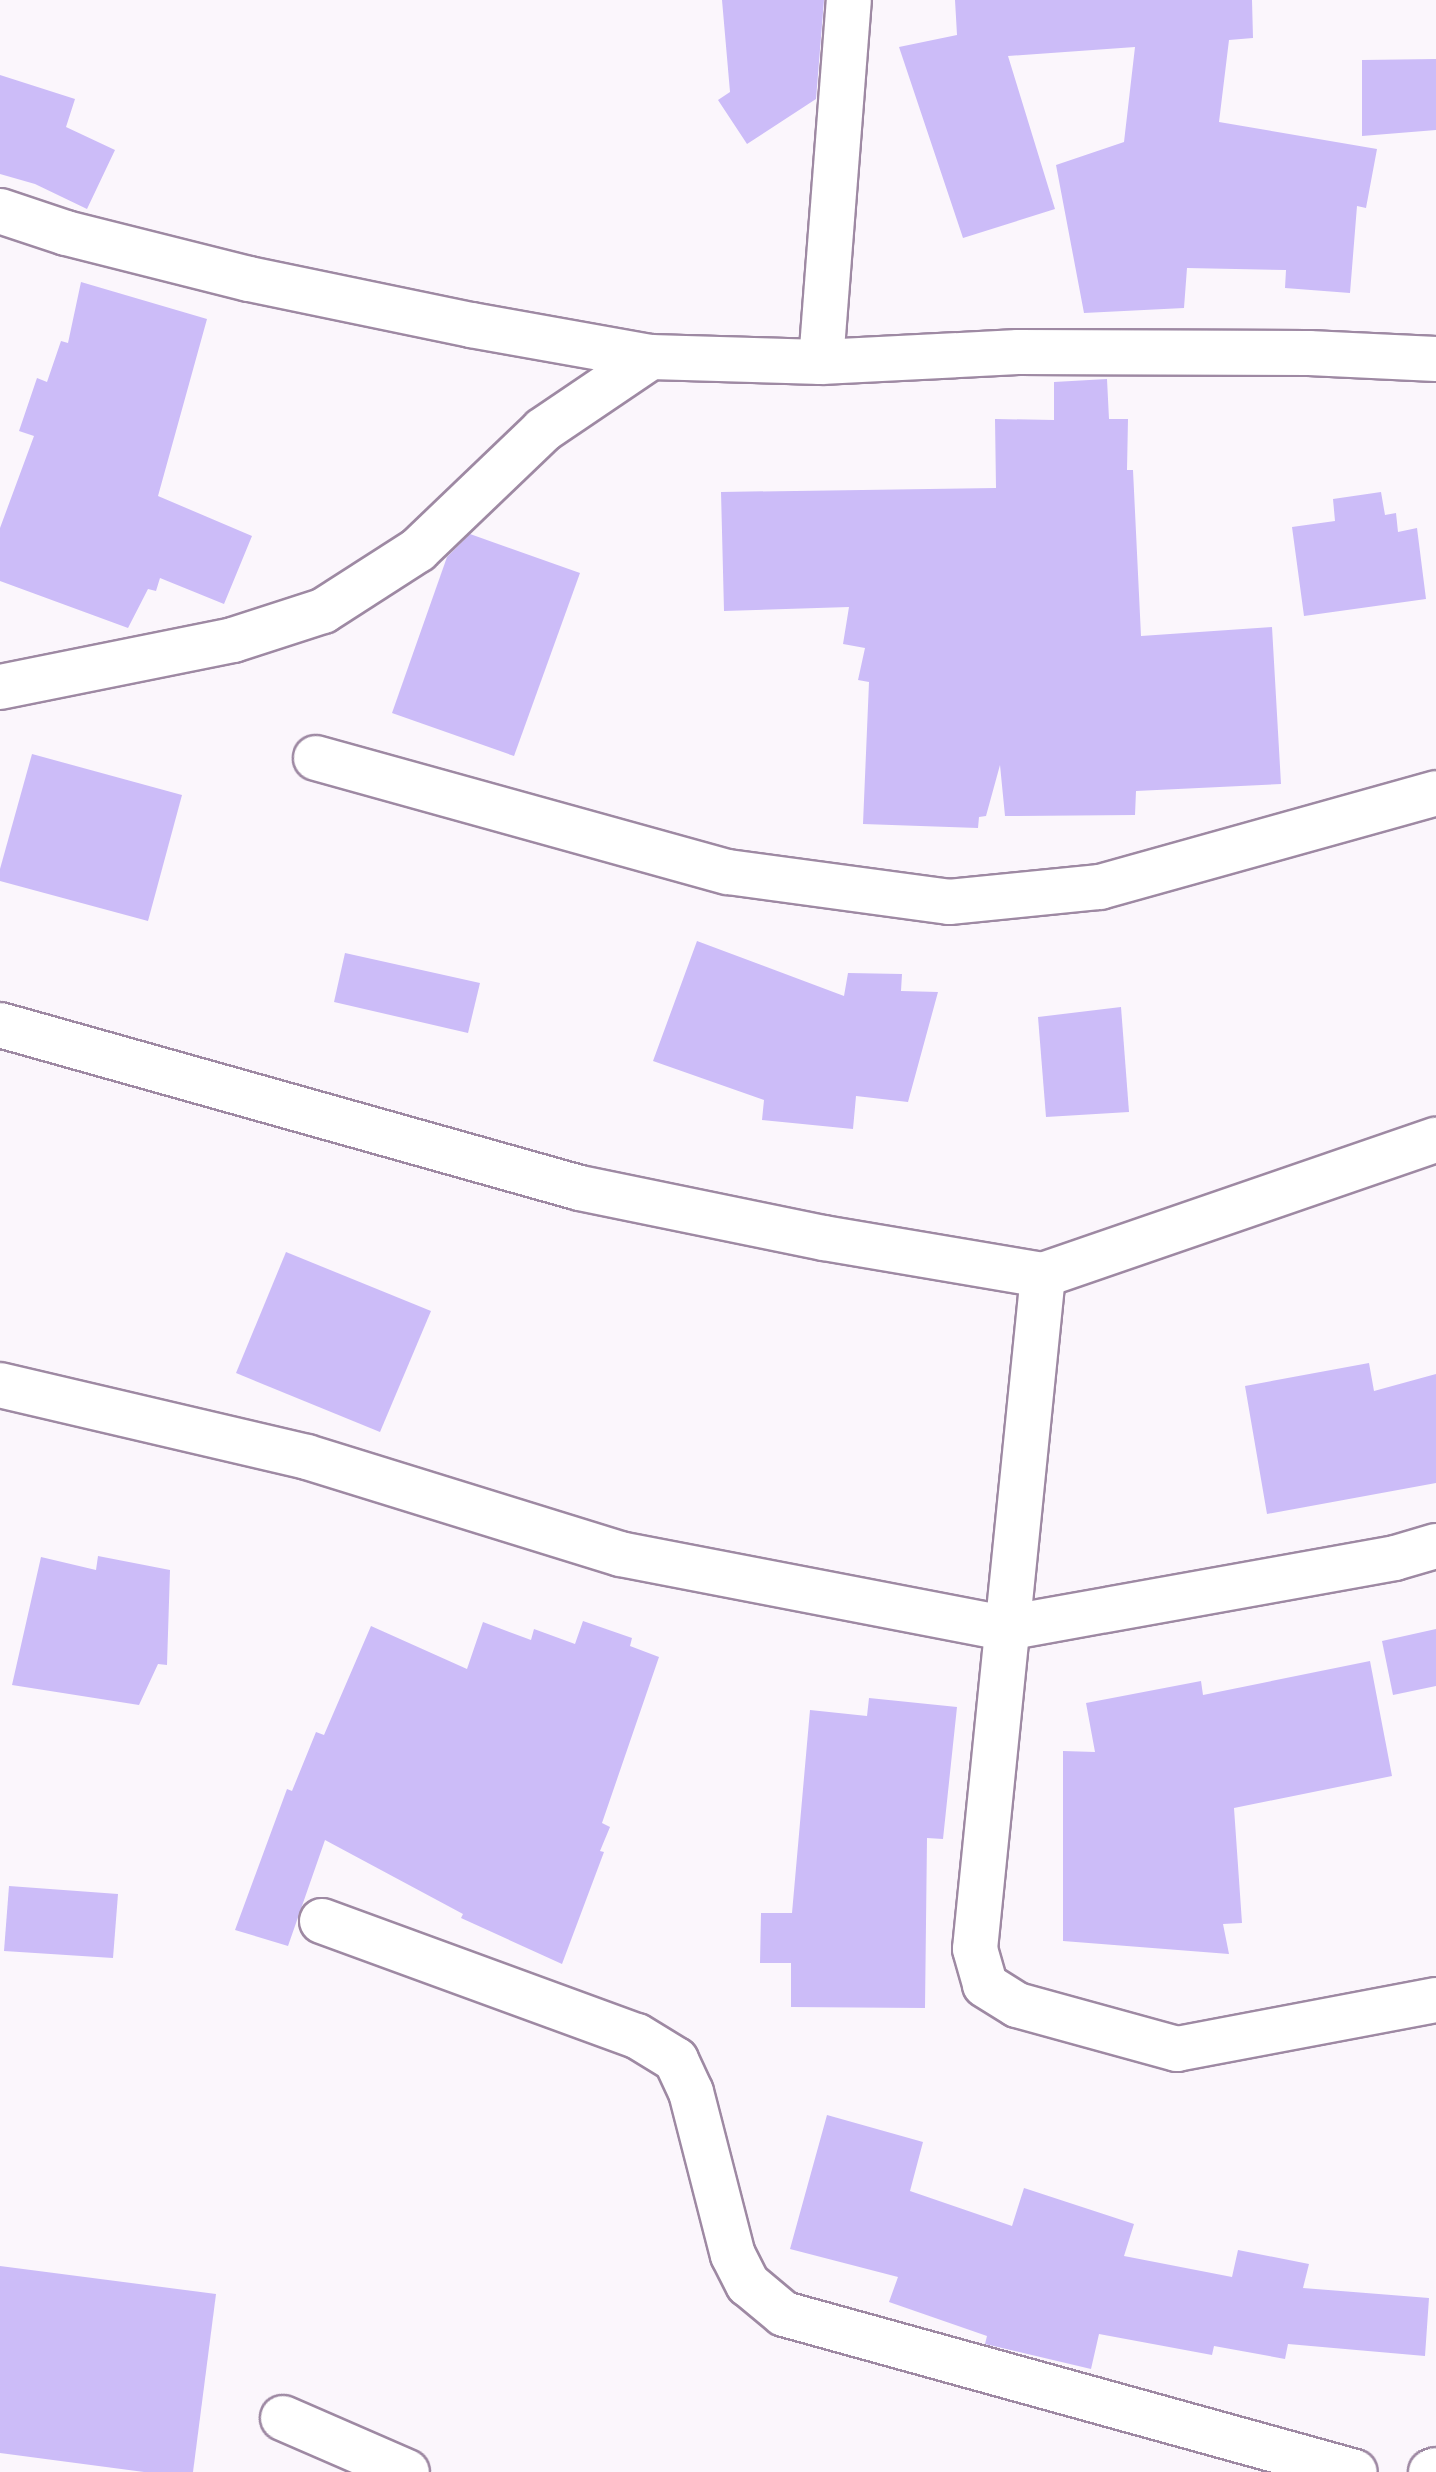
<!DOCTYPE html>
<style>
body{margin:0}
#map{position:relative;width:1436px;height:2472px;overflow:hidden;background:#fbf6fc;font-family:"Open Sans",sans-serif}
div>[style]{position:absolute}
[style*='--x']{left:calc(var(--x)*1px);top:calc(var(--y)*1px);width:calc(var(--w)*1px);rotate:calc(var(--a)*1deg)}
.building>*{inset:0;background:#ccbcf8}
.roads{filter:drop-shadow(2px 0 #9e89a3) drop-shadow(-2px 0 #9e89a3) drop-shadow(0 2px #9e89a3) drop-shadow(0 -2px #9e89a3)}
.minor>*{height:44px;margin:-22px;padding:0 22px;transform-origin:22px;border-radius:22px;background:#fff}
span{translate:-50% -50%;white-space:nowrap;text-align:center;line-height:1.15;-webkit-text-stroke:8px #fbf6fc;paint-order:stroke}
</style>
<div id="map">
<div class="building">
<i style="clip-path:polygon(722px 0,824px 0,816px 99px,747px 144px,718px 100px,730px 92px)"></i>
<i style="clip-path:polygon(955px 0,1252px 0,1253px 38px,1229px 40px,1219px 122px,1377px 149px,1366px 208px,1357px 206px,1350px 293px,1285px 288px,1286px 270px,1187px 268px,1184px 308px,1084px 313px,1056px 165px,1124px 142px,1135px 47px,1008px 56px,1055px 209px,963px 238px,899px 47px,957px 35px)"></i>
<i style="clip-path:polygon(1436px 59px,1436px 130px,1362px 136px,1362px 60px)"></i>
<i style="clip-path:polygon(0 75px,75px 99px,66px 127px,115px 150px,87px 209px,35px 184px,0 174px)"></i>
<i style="clip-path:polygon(81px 282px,207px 319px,158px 496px,252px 536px,224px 604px,160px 578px,156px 591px,148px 589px,128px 628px,0 581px,0 528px,34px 436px,19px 431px,37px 378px,47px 382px,61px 341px,68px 343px)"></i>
<i style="clip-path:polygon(1107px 379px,1109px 419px,1128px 419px,1127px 470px,1133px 470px,1141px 636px,1272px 627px,1281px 784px,1136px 791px,1135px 815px,1005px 816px,1000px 765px,986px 816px,979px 817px,978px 828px,863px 824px,869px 682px,858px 680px,865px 648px,843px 644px,849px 607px,724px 611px,721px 492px,996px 488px,995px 419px,1054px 420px,1054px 382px)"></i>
<i style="clip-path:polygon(1381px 492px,1385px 515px,1396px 513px,1398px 532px,1417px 528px,1426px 599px,1304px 616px,1292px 527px,1335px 521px,1333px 499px)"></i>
<i style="clip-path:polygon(470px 534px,580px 573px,514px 756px,392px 713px,447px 557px)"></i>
<i style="clip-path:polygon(32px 754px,182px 795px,148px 921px,0 881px,0 869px)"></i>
<i style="clip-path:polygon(697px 941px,844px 996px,848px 973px,902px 974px,901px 991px,938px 992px,908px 1102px,856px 1096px,853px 1129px,762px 1120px,764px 1100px,653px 1061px)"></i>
<i style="clip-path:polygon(345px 953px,480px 983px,468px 1033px,334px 1002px)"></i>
<i style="clip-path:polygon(1121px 1007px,1129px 1112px,1046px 1117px,1038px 1017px)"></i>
<i style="clip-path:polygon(286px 1252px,431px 1311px,380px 1432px,236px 1373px)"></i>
<i style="clip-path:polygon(1369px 1363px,1374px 1391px,1436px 1374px,1436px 1483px,1267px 1514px,1245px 1386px)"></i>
<i style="clip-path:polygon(98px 1556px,170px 1570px,167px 1665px,158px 1664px,139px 1705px,12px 1685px,41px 1557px,96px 1570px)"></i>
<i style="clip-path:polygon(583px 1621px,632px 1638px,630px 1646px,659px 1657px,602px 1823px,610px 1827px,600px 1851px,604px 1852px,562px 1964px,461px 1918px,463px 1914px,325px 1840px,288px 1946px,235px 1930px,287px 1789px,292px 1791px,316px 1732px,324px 1735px,371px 1626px,467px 1669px,483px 1622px,531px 1640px,534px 1629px,575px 1644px)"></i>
<i style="clip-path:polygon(1436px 1629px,1436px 1686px,1393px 1695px,1382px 1641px)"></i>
<i style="clip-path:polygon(1370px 1661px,1392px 1776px,1234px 1808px,1242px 1923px,1223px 1924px,1229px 1954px,1063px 1941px,1063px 1751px,1095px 1752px,1086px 1703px,1201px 1681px,1203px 1695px)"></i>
<i style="clip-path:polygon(869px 1698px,957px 1707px,943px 1839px,927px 1838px,925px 2008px,791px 2007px,791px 1963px,760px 1963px,761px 1913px,792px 1913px,810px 1710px,867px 1716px)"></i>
<i style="clip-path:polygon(9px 1886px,118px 1894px,113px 1958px,4px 1951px)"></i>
<i style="clip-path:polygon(827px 2115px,923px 2142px,910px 2191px,1012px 2226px,1024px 2188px,1134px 2224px,1124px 2256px,1232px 2277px,1238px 2250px,1309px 2264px,1303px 2288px,1429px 2298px,1425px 2356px,1288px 2344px,1285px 2359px,1214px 2346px,1212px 2355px,1099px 2334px,1091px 2369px,985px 2344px,987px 2336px,889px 2302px,898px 2277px,790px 2249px)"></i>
<i style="clip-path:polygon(0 2266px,216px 2294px,193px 2472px,144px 2472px,0 2453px)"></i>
</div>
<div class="roads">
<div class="minor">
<i style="--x:0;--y:211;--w:70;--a:18.4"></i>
<i style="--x:66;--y:233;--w:189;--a:14.1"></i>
<i style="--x:249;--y:279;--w:227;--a:11.7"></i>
<i style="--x:471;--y:325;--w:183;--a:10.1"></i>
<i style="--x:651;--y:357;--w:170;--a:1.7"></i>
<i style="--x:821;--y:362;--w:197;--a:-2.9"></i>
<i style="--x:1018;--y:352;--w:291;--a:0.2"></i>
<i style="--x:1309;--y:353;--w:127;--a:2.7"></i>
<i style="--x:821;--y:362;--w:363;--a:-85.6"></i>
<i style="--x:0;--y:687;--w:238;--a:-11.4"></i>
<i style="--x:233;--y:640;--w:95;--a:-17.9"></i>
<i style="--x:323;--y:611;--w:113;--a:-32.7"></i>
<i style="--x:418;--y:550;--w:173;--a:-43.8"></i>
<i style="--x:543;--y:430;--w:130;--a:-34.1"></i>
<i style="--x:316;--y:758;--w:427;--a:15.5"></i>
<i style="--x:728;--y:872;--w:223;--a:7.7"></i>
<i style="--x:949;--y:902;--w:152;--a:-5.7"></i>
<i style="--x:1100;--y:887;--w:349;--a:-15.6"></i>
<i style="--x:0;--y:1025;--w:602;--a:15.7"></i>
<i style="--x:580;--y:1188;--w:249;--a:11.6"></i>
<i style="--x:824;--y:1238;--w:222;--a:9.6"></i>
<i style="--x:1043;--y:1275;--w:416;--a:-19"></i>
<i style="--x:1043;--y:1275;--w:677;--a:95.76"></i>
<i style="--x:975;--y:1949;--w:37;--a:74"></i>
<i style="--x:985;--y:1985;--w:38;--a:32"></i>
<i style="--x:1017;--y:2005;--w:166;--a:15.4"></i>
<i style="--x:1177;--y:2049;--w:264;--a:-10.7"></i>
<i style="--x:0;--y:1385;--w:315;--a:13.2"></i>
<i style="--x:307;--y:1457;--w:328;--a:17.2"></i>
<i style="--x:620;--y:1554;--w:393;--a:10.9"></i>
<i style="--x:1006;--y:1628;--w:395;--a:-10.2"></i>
<i style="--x:1395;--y:1558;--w:43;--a:-16.3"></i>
<i style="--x:322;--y:1921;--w:335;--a:20.1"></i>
<i style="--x:637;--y:2036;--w:46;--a:31.6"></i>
<i style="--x:676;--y:2060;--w:35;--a:65"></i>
<i style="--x:691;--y:2092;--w:168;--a:75.6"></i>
<i style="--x:733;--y:2255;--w:33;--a:63"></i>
<i style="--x:748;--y:2284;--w:47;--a:39.8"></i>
<i style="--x:784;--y:2314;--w:592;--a:15.47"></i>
<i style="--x:283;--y:2418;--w:135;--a:23.5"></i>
<i style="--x:1431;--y:2472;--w:5;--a:-22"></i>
</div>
</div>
</div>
